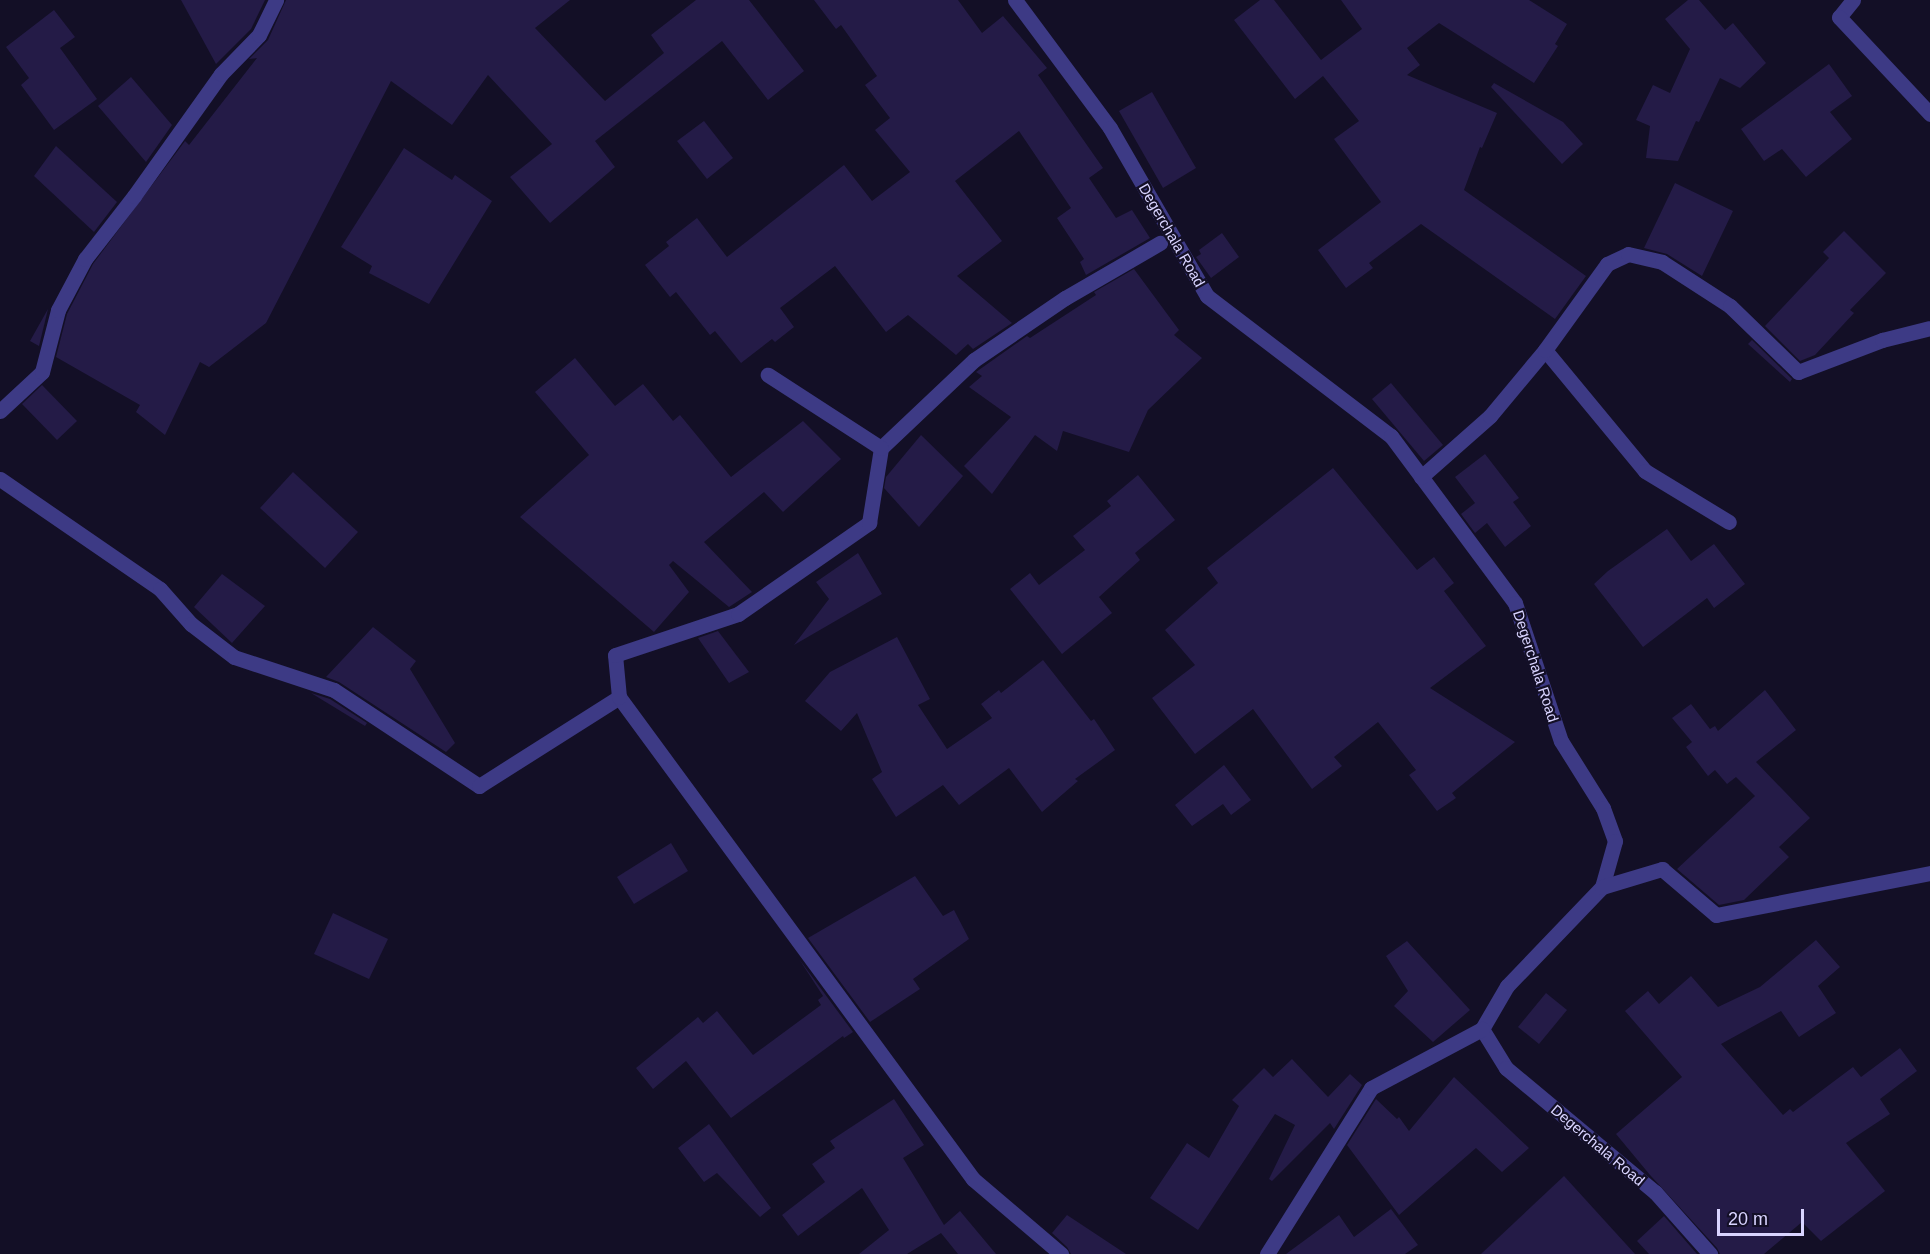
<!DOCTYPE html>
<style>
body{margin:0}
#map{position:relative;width:1930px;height:1254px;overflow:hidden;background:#130f26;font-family:Helvetica,sans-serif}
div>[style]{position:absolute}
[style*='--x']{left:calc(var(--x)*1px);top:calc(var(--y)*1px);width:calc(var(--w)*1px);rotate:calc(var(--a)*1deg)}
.building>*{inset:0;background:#241b47}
.minor>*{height:15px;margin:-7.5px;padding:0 7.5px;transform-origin:7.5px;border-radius:7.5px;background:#3d3a85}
span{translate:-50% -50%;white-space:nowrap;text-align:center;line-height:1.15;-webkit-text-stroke:4.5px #130f26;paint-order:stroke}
.street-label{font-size:15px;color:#d9d4ff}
.scale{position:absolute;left:1717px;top:1209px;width:87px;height:27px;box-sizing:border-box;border:3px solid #d9d4ff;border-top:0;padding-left:8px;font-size:18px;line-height:21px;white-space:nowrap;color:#d9d4ff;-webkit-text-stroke:4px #130f26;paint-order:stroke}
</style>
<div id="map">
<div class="building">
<i style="clip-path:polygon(181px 0,265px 0,251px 29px,216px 64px)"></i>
<i style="clip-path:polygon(286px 0,570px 0,535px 28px,605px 101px,664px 53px,651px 35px,696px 0,749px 0,804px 71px,768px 100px,722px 41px,595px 141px,615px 167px,550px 223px,510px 177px,552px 144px,488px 75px,452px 125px,391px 81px,266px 323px,209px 367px,200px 362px,165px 435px,136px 412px,140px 405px,56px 357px,67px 314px,93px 264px,185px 141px,189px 145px,257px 58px,249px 59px,268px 40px)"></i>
<i style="clip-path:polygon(814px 0,958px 0,982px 33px,1003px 16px,1047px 68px,1038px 75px,1103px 168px,1089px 178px,1116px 218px,1132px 210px,1150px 238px,1086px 275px,1080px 262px,1084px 259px,1057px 218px,1071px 208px,1019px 131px,955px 181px,1002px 241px,957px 276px,1012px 323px,973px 349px,968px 344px,956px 355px,908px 315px,886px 332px,835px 266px,780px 308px,794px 327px,775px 342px,772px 339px,741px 363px,715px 331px,710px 335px,676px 292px,670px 297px,645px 265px,669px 246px,666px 242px,697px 218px,727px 257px,844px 165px,872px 201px,910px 172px,875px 130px,890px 118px,865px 85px,877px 76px,841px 25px,836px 29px)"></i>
<i style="clip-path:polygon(1260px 0,1274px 0,1321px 60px,1362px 29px,1341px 0,1529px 0,1567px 24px,1555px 44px,1558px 46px,1534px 83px,1439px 23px,1407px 48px,1420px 65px,1407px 75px,1497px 113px,1482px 148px,1480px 147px,1464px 190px,1586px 276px,1555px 319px,1421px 224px,1369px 263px,1373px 268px,1346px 288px,1318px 250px,1381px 202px,1334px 139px,1359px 121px,1323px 76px,1295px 99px,1234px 20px)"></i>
<i style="clip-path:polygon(1688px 0,1699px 0,1725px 30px,1733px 23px,1766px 63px,1740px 88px,1720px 78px,1699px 122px,1696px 121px,1678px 161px,1646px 158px,1650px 126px,1636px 120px,1653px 85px,1670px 93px,1690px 49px,1665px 19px)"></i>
<i style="clip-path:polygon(54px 10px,75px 37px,60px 48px,97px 99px,54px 130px,21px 85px,29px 78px,6px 47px)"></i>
<i style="clip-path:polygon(1829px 64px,1852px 96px,1830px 112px,1852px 139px,1806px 177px,1782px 149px,1764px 161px,1741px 129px)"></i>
<i style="clip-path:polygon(131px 77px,172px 125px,146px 162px,98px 106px)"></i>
<i style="clip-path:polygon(1494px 83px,1563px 122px,1583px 144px,1562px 164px,1491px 87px)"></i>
<i style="clip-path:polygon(1152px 92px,1196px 168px,1163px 188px,1119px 111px)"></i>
<i style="clip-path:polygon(704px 121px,733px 158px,707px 179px,677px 141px)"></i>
<i style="clip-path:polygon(56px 146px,117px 202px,94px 232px,34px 176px)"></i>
<i style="clip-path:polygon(404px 148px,452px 180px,455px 175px,492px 201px,429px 304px,369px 273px,372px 266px,341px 247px)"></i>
<i style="clip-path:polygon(1675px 183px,1733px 211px,1702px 276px,1667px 254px,1644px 248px)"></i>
<i style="clip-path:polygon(1844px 231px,1886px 273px,1850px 310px,1854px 313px,1815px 355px,1800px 361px,1765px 326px,1829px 258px,1823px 252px)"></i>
<i style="clip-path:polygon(1222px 233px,1239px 257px,1211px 278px,1196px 257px,1201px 254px,1199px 250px)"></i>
<i style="clip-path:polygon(1134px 269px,1179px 330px,1174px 335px,1202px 358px,1148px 410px,1129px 452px,1063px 431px,1057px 451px,1035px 435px,992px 494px,964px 466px,1011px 417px,969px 387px,982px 376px,976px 372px,1027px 336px,1030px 338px,1096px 295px,1094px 292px)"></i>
<i style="clip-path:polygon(48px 309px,39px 346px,30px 341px)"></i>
<i style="clip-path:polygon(1752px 340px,1792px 379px,1790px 382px,1748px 344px)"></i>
<i style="clip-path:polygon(575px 358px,615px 406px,643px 384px,673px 421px,680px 415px,731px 477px,803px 421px,841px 459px,783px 512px,764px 492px,704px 542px,752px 592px,729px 607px,673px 561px,669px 565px,689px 592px,654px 632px,520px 517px,589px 455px,535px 392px)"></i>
<i style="clip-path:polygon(1391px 383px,1443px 445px,1424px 461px,1372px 399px)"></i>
<i style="clip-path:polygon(42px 385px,77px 421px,57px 440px,22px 404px)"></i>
<i style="clip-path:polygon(921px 435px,963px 476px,919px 527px,884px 488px,886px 477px)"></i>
<i style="clip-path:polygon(1485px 454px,1519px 498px,1513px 502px,1531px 526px,1505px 547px,1487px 523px,1475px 533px,1461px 514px,1475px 503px,1455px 477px)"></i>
<i style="clip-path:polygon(1333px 468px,1417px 570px,1434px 557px,1454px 583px,1444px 591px,1486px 646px,1430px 688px,1515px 742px,1452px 793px,1456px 798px,1437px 811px,1409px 775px,1416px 770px,1378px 722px,1334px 757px,1342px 766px,1312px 789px,1253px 709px,1195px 754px,1152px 698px,1195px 665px,1165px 630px,1218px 583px,1207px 568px)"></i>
<i style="clip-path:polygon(293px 472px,358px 532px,325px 568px,260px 508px)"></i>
<i style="clip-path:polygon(1138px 475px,1175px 520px,1135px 553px,1140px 560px,1099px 597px,1112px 613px,1062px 654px,1010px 589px,1030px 573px,1039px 585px,1085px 550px,1073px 536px,1111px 506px,1107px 501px)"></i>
<i style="clip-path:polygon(1667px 529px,1691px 561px,1714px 544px,1745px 584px,1714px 608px,1707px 598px,1643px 647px,1594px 584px,1608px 571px)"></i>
<i style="clip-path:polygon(858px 553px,882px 594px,794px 645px,829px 599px,816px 582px)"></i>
<i style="clip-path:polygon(222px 574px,265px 606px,232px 643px,194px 607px)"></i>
<i style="clip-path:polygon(373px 627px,416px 661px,410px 669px,455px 743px,446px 752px,339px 682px,326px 677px)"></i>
<i style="clip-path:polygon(718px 631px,749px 672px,729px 683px,698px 638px)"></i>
<i style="clip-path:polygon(897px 637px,930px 699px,918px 705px,947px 749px,992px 718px,981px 704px,999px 690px,1001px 693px,1043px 660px,1091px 721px,1094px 719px,1115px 750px,1075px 779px,1078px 781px,1042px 812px,1009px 768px,959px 805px,943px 785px,896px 817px,872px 779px,882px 772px,857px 713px,841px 731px,805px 701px,830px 672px)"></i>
<i style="clip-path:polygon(1765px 690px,1796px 730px,1756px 762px,1810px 818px,1779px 847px,1789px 857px,1744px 900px,1719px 905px,1677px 869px,1755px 796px,1736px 777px,1727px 784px,1715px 770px,1708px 776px,1686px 747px,1692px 742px,1672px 718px,1691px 704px,1710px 729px,1715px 726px,1718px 731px)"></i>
<i style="clip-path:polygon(311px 693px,330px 699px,367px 723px,365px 726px)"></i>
<i style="clip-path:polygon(1224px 765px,1251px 800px,1231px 815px,1223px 804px,1192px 826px,1175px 805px)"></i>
<i style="clip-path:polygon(671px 843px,688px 871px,634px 904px,617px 877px)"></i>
<i style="clip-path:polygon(915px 876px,943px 916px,954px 910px,969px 939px,913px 979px,920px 989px,870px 1022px,808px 938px)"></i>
<i style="clip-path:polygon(333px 913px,388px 939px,369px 979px,314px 954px)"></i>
<i style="clip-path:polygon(1816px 940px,1840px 967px,1818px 986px,1836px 1013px,1799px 1037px,1781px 1011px,1721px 1044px,1783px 1115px,1790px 1109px,1793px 1112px,1853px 1067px,1861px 1077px,1900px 1048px,1917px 1071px,1880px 1099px,1890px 1114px,1846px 1143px,1885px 1191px,1821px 1241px,1802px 1222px,1764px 1254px,1720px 1254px,1717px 1248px,1650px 1175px,1616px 1134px,1682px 1077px,1625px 1011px,1648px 991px,1659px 1004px,1691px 976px,1718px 1007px,1760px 987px)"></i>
<i style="clip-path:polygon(1407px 941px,1470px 1010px,1433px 1042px,1394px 1006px,1408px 991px,1386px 956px)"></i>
<i style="clip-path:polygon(799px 959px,853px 1032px,844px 1038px,843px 1036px,731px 1118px,686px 1061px,653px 1089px,636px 1068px,698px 1017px,703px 1023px,717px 1011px,753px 1055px,821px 1005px,818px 1000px,823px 996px)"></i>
<i style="clip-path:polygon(1546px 993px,1567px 1010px,1539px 1044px,1518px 1027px)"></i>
<i style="clip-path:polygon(1292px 1059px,1328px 1097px,1350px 1074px,1362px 1085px,1334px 1129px,1330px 1123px,1272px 1181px,1269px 1179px,1295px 1125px,1275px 1114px,1198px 1230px,1150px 1198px,1187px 1143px,1209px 1158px,1239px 1106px,1232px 1100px,1264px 1068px,1273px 1077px)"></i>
<i style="clip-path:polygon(1454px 1077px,1529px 1148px,1502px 1172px,1476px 1148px,1399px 1215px,1347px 1145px,1376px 1099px,1397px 1119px,1399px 1117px,1409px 1131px)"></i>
<i style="clip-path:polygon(894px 1099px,924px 1145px,903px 1158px,944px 1225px,960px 1211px,996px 1254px,958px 1254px,941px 1233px,907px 1254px,859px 1254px,889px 1230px,862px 1188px,798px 1236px,782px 1215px,825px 1182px,812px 1164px,835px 1148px,830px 1141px)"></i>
<i style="clip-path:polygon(709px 1124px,771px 1208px,760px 1217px,717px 1173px,704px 1182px,678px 1148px)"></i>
<i style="clip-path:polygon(1564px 1176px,1635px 1254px,1481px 1254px)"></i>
<i style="clip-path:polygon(1391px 1209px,1418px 1245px,1405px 1254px,1286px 1254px,1339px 1215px,1354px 1237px)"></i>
<i style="clip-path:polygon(1067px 1215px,1126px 1254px,1071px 1254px,1067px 1247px,1052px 1233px)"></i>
<i style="clip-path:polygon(1664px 1216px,1697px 1254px,1649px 1254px,1637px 1241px)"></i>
</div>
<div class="minor">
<i style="--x:1015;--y:0;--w:159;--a:53.4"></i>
<i style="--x:1110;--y:128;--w:194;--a:60"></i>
<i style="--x:1207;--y:296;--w:231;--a:37.3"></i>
<i style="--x:1391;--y:436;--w:208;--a:53.4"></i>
<i style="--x:1515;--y:603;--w:145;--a:71.6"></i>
<i style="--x:1561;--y:741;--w:79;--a:57.9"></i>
<i style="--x:1603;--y:808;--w:35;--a:70"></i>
<i style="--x:1615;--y:841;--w:48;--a:105.8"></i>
<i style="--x:1602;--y:887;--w:137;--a:133.8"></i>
<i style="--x:1507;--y:986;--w:50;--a:120.2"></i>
<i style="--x:1482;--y:1029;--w:46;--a:58.4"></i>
<i style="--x:1506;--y:1068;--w:194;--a:39.8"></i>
<i style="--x:1655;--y:1192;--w:83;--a:48.4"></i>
<i style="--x:1853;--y:0;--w:22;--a:129"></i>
<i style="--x:1839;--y:17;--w:133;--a:46.8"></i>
<i style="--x:1545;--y:350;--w:157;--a:50.4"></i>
<i style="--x:1645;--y:471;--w:98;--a:31.3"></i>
<i style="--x:0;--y:411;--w:57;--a:-42.9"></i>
<i style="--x:42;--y:372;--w:64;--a:-75.5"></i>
<i style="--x:58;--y:310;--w:58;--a:-62.1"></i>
<i style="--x:85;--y:259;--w:80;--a:-52.1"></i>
<i style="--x:134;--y:196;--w:150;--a:-54.5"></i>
<i style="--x:221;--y:74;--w:54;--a:-45.7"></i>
<i style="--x:259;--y:35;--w:39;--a:-64"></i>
<i style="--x:881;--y:448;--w:128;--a:-43.4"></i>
<i style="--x:974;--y:360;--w:110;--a:-34.3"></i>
<i style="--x:1065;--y:298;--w:110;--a:-30.1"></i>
<i style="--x:1421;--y:477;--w:92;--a:-41.5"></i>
<i style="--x:1490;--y:416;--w:86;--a:-50.2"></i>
<i style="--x:1545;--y:350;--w:106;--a:-54.2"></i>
<i style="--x:1607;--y:264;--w:23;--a:-25"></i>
<i style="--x:1628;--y:254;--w:35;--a:13"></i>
<i style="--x:1662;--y:262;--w:81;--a:32.9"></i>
<i style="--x:1730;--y:306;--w:95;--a:44.1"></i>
<i style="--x:1798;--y:372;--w:90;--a:-20.9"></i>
<i style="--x:1882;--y:340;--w:49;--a:-14"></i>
<i style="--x:0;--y:479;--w:194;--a:34.5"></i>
<i style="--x:160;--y:589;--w:47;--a:48.5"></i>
<i style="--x:191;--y:624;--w:54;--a:37.5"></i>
<i style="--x:234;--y:657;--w:105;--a:18.3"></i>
<i style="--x:334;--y:690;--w:174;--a:33.5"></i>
<i style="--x:479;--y:786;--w:166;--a:-32.4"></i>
<i style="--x:619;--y:697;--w:598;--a:53.7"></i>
<i style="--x:973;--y:1179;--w:116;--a:40.4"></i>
<i style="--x:619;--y:697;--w:42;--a:-95.4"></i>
<i style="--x:615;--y:655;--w:130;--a:-18.4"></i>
<i style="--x:738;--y:614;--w:160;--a:-34.8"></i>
<i style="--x:869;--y:523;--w:76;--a:-80.9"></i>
<i style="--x:881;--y:448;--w:135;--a:-147.1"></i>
<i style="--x:1602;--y:887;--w:63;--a:-16.7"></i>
<i style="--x:1662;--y:869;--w:71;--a:40.4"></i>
<i style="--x:1716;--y:915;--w:218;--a:-11.1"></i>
<i style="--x:1267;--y:1254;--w:196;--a:-57.9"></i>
<i style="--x:1371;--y:1088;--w:126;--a:-28"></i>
</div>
<div class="street-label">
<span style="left:1172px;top:235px;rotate:60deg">Degerchala Road</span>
<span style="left:1536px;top:666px;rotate:72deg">Degerchala Road</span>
<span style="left:1598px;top:1145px;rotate:40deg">Degerchala Road</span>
</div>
<div class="scale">20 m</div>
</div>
